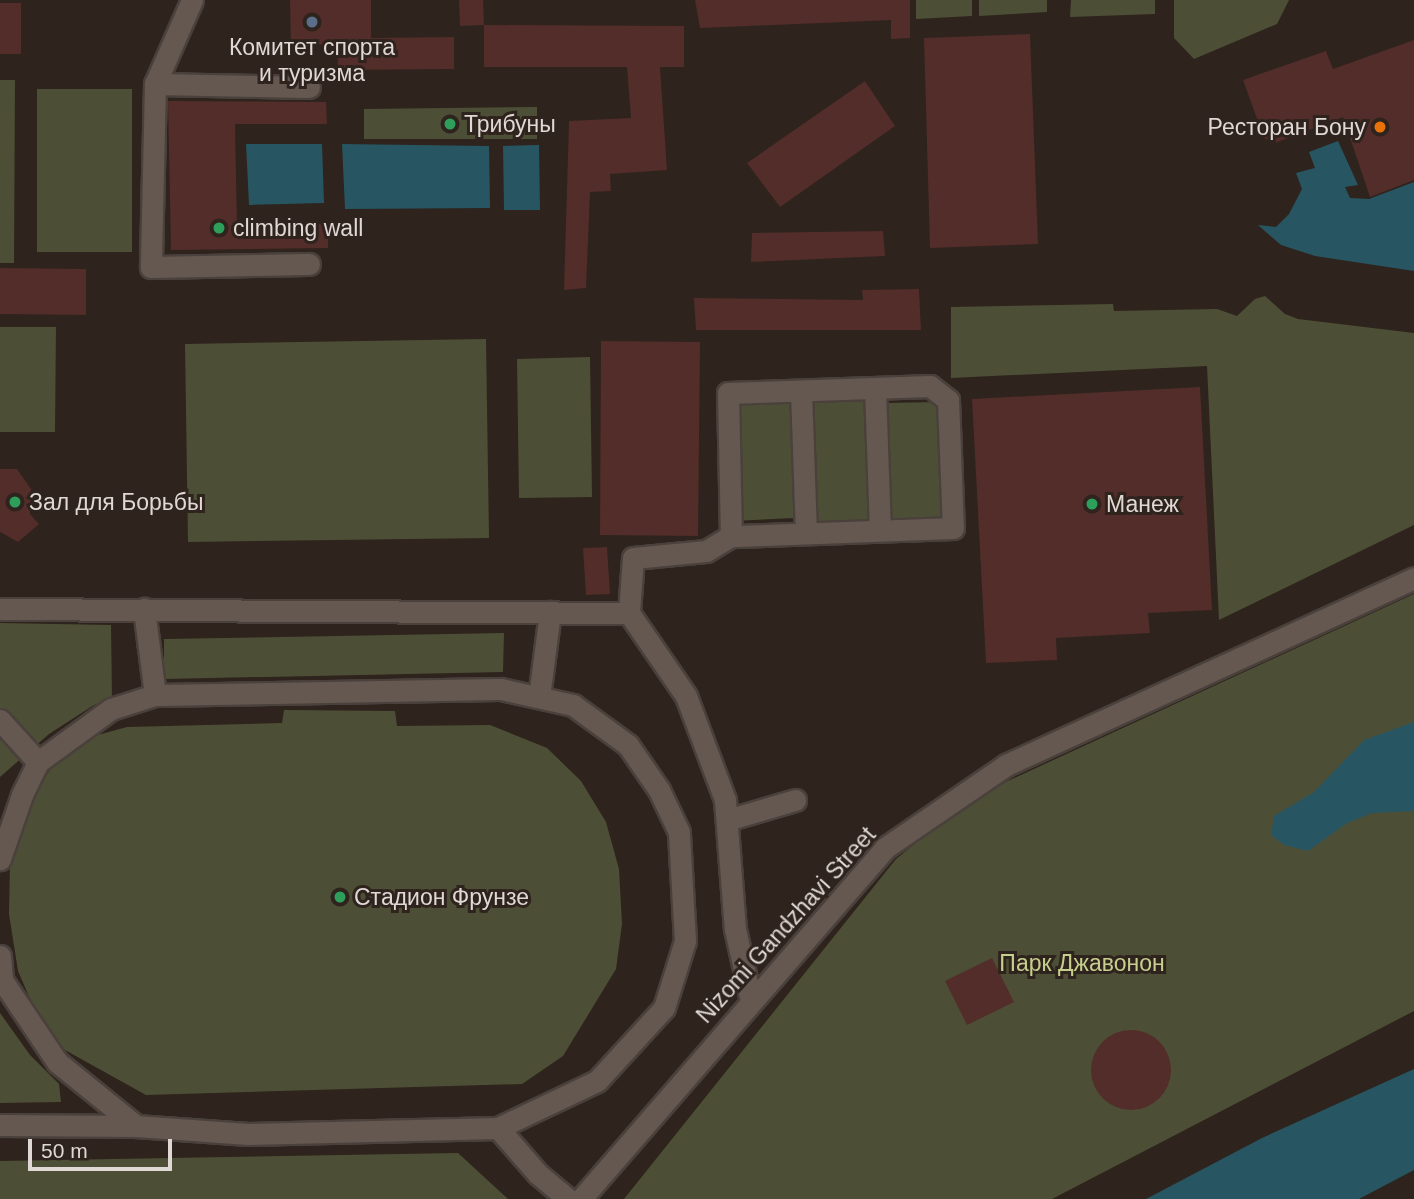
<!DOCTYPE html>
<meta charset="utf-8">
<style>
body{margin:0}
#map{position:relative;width:1414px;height:1199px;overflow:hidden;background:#2e231d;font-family:Helvetica,sans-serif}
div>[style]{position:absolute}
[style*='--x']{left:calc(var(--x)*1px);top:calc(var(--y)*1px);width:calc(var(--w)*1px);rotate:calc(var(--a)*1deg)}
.green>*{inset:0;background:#4c4f35}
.water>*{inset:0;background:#275662}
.building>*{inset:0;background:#522d29}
.round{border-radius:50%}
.roads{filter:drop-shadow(2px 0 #4a413c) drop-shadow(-2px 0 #4a413c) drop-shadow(0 2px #4a413c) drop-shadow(0 -2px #4a413c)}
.minor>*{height:21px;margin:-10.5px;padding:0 10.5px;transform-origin:10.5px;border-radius:10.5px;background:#655851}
.dots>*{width:19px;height:19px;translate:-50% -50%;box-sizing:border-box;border:4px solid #2e231d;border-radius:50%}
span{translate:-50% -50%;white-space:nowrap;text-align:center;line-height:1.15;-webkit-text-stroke:6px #2e231d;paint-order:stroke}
.poi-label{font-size:23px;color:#dfd8d4}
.left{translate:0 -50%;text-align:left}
.right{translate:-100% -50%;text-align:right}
.street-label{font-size:23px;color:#dfd8d4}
.park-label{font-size:23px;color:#c6ce8e}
.scale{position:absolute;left:28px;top:1139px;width:144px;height:32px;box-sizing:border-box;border:4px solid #dfd8d4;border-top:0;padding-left:9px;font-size:21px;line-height:24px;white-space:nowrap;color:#dfd8d4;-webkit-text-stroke:5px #2e231d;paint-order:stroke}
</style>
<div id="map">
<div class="green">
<i style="clip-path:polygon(916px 0,972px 0,972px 16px,916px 19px)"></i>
<i style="clip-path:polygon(979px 0,1047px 0,1047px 12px,979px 16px)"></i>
<i style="clip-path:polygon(1071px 0,1155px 0,1155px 14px,1070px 17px)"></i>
<i style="clip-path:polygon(1174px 0,1289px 0,1277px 24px,1194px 59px,1174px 38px)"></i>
<i style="clip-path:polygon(0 80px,15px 80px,14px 263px,0 263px)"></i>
<i style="clip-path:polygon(37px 89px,132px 89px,132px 252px,37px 252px)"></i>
<i style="clip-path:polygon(537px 107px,537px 139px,364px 139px,364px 109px)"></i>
<i style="clip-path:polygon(1265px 296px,1285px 314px,1298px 319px,1414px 333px,1414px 525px,1219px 620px,1207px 366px,951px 378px,951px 307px,1113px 304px,1114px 311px,1217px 309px,1237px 316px,1255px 299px)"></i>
<i style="clip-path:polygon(0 327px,56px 327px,55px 432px,0 432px)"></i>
<i style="clip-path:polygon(486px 339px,489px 538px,188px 542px,185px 344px)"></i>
<i style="clip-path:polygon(590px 357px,592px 497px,519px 498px,517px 359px)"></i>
<i style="clip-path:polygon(792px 401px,795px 518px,734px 521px,731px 402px)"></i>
<i style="clip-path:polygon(867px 401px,869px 520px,816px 522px,813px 402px)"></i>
<i style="clip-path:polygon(939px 402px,944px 519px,887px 519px,884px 403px)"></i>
<i style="clip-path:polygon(1414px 594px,1414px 1011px,1052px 1199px,624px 1199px,896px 859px,938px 825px,986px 791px)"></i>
<i style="clip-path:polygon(0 623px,111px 625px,112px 699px,94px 705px,49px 734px,0 777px)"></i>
<i style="clip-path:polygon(504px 633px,503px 672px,164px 679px,164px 639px)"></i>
<i style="clip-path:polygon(284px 710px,395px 711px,397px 726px,490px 725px,547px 748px,581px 781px,606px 822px,619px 869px,622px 924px,616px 969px,563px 1056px,522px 1084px,146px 1095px,65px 1050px,37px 1015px,18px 971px,9px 914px,10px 862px,26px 807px,50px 770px,87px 738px,127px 727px,282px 723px)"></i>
<i style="clip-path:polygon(0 1013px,30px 1055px,59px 1084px,61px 1102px,0 1103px)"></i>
<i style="clip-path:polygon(458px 1153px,508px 1199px,0 1199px,0 1161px)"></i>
</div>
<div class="water">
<i style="clip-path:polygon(1338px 141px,1358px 185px,1345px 187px,1350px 198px,1369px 199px,1414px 182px,1414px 271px,1315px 256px,1281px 245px,1258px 225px,1276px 227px,1289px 214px,1302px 189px,1296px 173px,1315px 168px,1309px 152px)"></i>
<i style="clip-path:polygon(246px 144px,322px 144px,324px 203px,249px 205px)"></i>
<i style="clip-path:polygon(342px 144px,489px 146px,490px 208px,345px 209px)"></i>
<i style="clip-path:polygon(539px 145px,540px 210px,504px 210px,503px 146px)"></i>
<i style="clip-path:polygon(1414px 722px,1414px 811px,1372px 813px,1347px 823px,1308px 851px,1284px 845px,1271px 835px,1274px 816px,1314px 792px,1364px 740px)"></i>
<i style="clip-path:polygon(1414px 1069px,1414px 1170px,1359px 1199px,1146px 1199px,1262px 1138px)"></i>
</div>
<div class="building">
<i style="clip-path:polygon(290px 0,371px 0,371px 38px,454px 37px,454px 69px,338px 70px,337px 44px,291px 46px)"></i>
<i style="clip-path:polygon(459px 0,483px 0,484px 25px,460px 26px)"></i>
<i style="clip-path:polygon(695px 0,910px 0,910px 38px,891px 39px,891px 20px,700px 28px)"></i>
<i style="clip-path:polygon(0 3px,21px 3px,21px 54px,0 54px)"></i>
<i style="clip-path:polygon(484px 25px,684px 26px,684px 67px,660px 67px,667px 170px,610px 174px,611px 191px,590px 192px,586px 288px,564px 290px,569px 121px,631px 118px,627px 67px,484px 67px)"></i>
<i style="clip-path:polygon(1030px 34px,1038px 244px,930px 248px,924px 38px)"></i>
<i style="clip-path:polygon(1414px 40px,1414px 180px,1370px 197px,1343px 117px,1275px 143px,1264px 138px,1243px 80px,1326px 51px,1333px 69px)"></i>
<i style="clip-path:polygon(865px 81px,895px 126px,780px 207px,747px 163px)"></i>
<i style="clip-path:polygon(168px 101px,326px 102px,327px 124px,235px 124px,237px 225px,328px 224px,328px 248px,171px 250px)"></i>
<i style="clip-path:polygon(883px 231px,885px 256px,751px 262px,752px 233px)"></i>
<i style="clip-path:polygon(0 268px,86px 269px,86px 315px,0 314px)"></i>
<i style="clip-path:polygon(919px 289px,921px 330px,696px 330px,694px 298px,863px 300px,862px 290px)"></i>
<i style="clip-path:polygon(601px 341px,700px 342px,698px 536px,600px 535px)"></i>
<i style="clip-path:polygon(1200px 387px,1212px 610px,1148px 613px,1150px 633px,1056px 638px,1057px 660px,986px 663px,972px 399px)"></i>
<i style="clip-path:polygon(0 469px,17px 469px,31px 489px,30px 514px,39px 524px,18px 542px,0 532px)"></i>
<i style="clip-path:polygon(607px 547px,610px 594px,586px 595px,583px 548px)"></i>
<i style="clip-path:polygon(992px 958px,1014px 1002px,967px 1025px,945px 981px)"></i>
<i class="round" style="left:1091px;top:1030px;width:80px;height:80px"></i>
</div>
<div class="roads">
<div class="minor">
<i style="--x:192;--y:0;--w:92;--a:113.8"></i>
<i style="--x:155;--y:84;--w:183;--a:91.3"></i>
<i style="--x:151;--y:267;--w:158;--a:-1.1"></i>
<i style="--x:155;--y:84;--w:154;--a:1.1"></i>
<i style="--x:875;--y:388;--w:142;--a:88"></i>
<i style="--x:801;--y:391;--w:142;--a:88"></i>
<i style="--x:731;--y:536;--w:143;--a:-91.2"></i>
<i style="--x:728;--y:393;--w:202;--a:-2"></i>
<i style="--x:930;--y:386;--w:23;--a:38"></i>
<i style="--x:948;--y:400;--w:128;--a:87.8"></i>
<i style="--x:953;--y:528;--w:222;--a:177.9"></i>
<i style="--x:731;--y:536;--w:29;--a:149"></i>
<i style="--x:706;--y:551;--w:73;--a:174.5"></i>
<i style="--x:633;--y:558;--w:55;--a:94.2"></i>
<i style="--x:629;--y:613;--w:101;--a:55.5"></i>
<i style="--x:686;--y:696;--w:111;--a:69.4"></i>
<i style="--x:725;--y:800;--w:129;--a:85.6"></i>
<i style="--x:735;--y:929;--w:74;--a:77.5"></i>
<i style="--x:0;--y:609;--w:629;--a:0.36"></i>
<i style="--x:539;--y:697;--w:86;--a:-82.6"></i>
<i style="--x:0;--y:720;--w:57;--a:47.9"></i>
<i style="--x:38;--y:762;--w:37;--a:116"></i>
<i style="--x:22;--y:795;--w:68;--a:109"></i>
<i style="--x:38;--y:762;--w:90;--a:-36"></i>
<i style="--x:111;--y:709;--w:46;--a:-17.7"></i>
<i style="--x:727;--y:820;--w:71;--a:-16.4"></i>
<i style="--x:0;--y:956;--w:24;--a:85"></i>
<i style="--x:2;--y:980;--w:99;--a:56.1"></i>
<i style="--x:57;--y:1062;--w:102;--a:39"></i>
<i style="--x:136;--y:1126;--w:112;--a:4.1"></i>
<i style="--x:248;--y:1134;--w:250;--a:-1.4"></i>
<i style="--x:498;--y:1128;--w:110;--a:-25.4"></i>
<i style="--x:597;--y:1081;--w:99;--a:-47.5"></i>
<i style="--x:664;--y:1008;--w:70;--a:-72.6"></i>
<i style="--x:685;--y:941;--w:109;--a:-93.2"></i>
<i style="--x:679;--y:832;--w:47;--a:-115.5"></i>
<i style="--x:659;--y:790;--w:55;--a:-124.6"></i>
<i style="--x:628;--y:745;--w:68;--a:-144"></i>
<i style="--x:573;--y:705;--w:74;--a:-167.5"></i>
<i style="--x:501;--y:689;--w:346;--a:179"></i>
<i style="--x:155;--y:695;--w:87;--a:-97.3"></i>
<i style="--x:0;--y:1125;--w:136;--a:0.4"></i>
<i style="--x:498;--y:1128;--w:61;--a:49"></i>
<i style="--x:538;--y:1174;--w:39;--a:40"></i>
<i style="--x:581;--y:1199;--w:464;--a:-49.1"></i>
<i style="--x:885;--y:848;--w:147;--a:-34.4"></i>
<i style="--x:1006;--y:765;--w:449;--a:-24.6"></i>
</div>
</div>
<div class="dots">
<i style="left:312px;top:22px;background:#5c6f8a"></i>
<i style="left:450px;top:124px;background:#2e9e5b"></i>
<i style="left:1380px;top:127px;background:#e8710a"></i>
<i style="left:219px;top:228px;background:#2e9e5b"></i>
<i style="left:15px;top:502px;background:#2e9e5b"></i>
<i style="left:1092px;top:504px;background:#2e9e5b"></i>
<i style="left:340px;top:897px;background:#2e9e5b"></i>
</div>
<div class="poi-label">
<span style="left:312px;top:60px">Комитет спорта<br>и туризма</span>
<span class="left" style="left:464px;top:124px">Трибуны</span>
<span class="right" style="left:1366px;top:127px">Ресторан Бону</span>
<span class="left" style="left:233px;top:228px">climbing wall</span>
<span class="left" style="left:29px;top:502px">Зал для Борьбы</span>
<span class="left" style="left:1106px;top:504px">Манеж</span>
<span class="left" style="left:354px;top:897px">Стадион Фрунзе</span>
</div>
<div class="street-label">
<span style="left:786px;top:925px;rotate:-48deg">Nizomi Gandzhavi Street</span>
</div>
<div class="park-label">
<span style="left:1082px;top:963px">Парк Джавонон</span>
</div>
<div class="scale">50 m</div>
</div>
